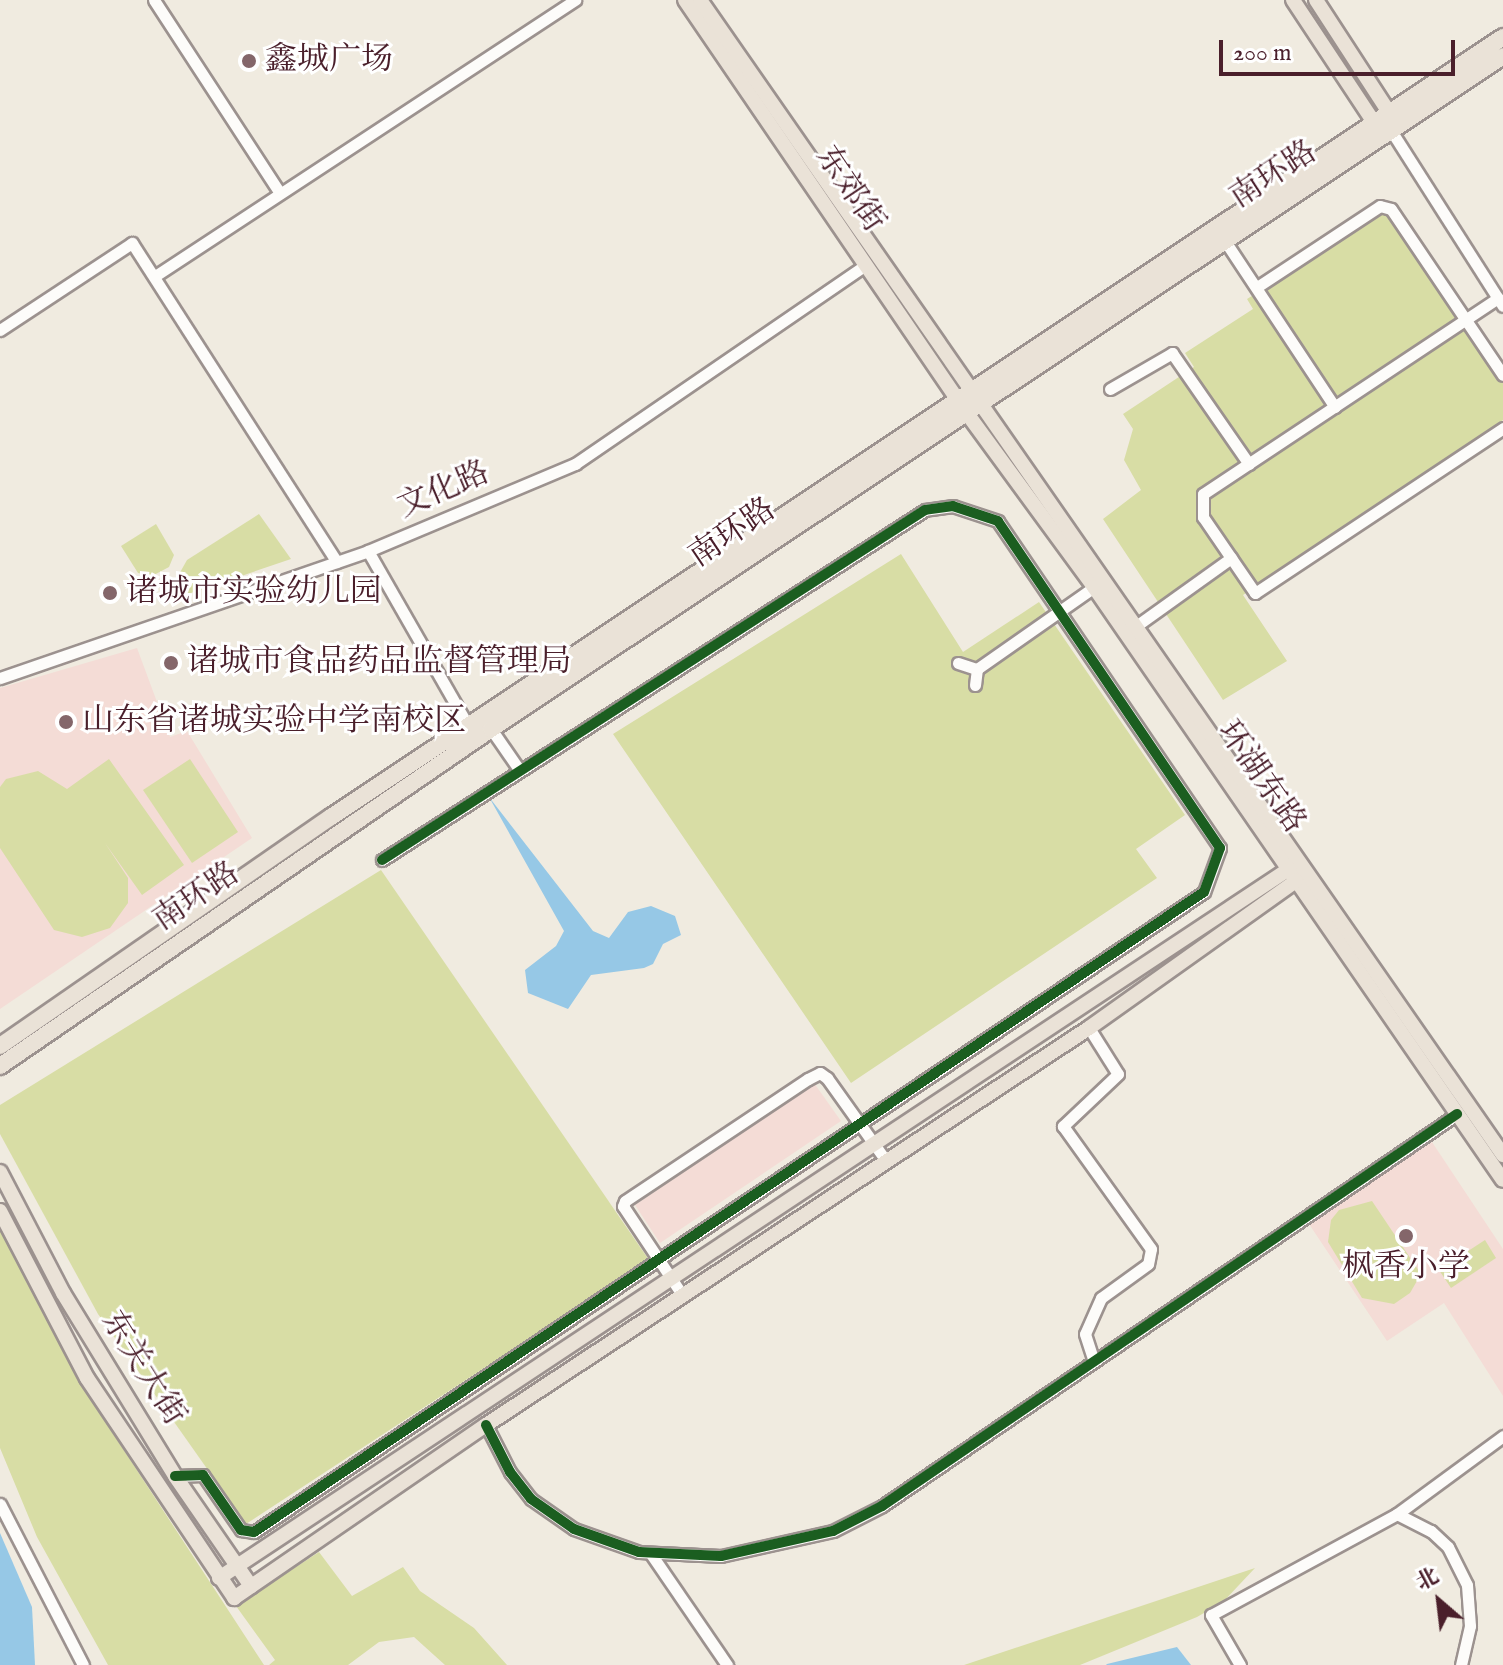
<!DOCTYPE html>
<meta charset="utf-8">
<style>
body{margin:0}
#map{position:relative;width:1503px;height:1665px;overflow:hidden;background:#f0ebe0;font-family:"IM FELL English","Noto Serif SC",serif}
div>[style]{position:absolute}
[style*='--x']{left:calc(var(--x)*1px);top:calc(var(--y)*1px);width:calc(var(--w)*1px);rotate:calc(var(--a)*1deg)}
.built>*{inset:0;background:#f4dcd6}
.green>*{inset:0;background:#d8dda5}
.water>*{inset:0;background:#96c8e6}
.roads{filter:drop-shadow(2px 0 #9c928f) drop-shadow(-2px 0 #9c928f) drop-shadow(0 2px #9c928f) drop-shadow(0 -2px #9c928f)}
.minor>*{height:11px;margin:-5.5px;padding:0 5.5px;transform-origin:5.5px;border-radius:5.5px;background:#fdfcfa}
.major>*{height:14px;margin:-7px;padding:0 7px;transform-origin:7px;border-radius:7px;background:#eae2d7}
.highway>*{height:16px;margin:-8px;padding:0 8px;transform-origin:8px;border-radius:8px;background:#eae2d7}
.cycleway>*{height:10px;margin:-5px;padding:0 5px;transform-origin:5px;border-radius:5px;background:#1b5e20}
.dots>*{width:22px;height:22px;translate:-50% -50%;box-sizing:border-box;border:4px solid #fff;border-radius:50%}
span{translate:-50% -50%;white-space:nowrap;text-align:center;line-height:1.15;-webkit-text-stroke:6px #fff;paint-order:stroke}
.poi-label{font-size:32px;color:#4a1f2b}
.left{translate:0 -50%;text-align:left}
.street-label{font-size:32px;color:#4a1f2b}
.north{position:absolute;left:1399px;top:1561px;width:80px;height:80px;-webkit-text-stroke:6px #fff;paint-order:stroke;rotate:332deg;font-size:22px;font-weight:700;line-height:32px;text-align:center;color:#4a1f2b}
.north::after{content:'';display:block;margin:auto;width:28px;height:36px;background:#4a1f2b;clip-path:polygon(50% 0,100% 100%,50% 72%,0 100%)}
.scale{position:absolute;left:1219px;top:40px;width:236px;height:36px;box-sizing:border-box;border:4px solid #4a1f2b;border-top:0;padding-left:10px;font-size:24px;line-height:28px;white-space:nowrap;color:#4a1f2b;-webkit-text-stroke:6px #fff;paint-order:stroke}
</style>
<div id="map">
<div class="built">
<i style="clip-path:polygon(137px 648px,170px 737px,187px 731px,252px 838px,0 1009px,0 688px)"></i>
<i style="clip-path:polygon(814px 1083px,841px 1121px,660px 1243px,635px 1205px)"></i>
<i style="clip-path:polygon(1432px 1142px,1503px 1249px,1503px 1396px,1444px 1303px,1387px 1341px,1309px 1224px)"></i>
</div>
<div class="green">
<i style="clip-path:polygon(1391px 209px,1503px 377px,1503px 420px,1243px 595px,1287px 661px,1223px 700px,1103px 519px,1141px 490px,1124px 460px,1133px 429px,1123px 414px,1194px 367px,1185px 353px,1253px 309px,1247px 299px)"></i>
<i style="clip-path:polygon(259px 514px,291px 559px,188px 594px,178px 576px,187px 560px)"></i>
<i style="clip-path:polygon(156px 524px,174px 555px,169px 567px,152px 576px,138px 573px,121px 546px)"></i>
<i style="clip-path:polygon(901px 554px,963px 652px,1039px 602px,1185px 815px,1136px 849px,1157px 878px,851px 1083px,613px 734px)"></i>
<i style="clip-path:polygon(109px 759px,184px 865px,142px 895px,105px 843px,128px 878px,128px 903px,110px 928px,82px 937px,54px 930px,0 848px,0 787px,6px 779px,38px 771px,67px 789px)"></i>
<i style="clip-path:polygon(190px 759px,238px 832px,192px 863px,143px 790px)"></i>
<i style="clip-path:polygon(381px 870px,649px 1260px,246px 1524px,98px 1314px,0 1134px,0 1105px)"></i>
<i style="clip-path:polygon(1372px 1201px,1421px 1274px,1410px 1293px,1394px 1304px,1362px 1298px,1328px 1242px,1331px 1220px,1339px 1210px)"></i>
<i style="clip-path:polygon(0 1227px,84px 1389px,264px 1665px,108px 1665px,37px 1537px,0 1448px)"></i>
<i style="clip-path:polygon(1485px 1240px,1496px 1258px,1451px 1288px,1439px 1270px)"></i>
<i style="clip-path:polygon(319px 1552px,352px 1596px,403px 1567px,420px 1591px,474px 1628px,507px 1665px,445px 1665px,414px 1637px,379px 1642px,348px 1665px,269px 1665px,275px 1660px,236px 1606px)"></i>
<i style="clip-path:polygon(1255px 1568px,1223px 1602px,1197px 1617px,1080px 1665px,964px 1665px)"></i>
</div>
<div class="water">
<i style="clip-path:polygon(489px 797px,593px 931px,609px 938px,628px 912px,651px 906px,675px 916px,681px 935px,663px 944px,653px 964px,644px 968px,591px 975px,568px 1009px,528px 993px,525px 970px,556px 946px,564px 931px)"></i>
<i style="clip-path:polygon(0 1533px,32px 1607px,35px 1665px,0 1665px)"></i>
<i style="clip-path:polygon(1177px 1647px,1191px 1665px,1106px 1665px,1107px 1664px)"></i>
</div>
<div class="roads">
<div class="minor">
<i style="--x:154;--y:0;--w:229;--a:56.9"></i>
<i style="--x:1392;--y:132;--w:206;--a:57.5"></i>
<i style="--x:1225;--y:241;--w:199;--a:56.5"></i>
<i style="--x:155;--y:276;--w:503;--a:-33.31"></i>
<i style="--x:1257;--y:287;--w:147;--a:-33.4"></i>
<i style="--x:1380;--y:206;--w:11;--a:15"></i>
<i style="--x:1391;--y:209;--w:200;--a:56"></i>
<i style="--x:1498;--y:298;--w:354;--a:146.4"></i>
<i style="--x:1203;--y:494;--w:23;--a:90"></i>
<i style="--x:1203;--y:517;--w:92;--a:55.6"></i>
<i style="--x:1255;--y:593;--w:298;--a:-33.6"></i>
<i style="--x:0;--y:330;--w:158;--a:-33.4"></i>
<i style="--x:132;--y:243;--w:379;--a:57.3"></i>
<i style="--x:1110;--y:389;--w:72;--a:-30.1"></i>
<i style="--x:1172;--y:353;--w:135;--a:55.3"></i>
<i style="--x:368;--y:551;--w:203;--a:60.2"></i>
<i style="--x:1136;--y:626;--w:117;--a:-35.6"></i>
<i style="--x:958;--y:663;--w:20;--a:18"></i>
<i style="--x:977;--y:669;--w:143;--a:-35"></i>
<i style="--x:0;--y:678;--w:389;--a:-19"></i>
<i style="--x:368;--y:551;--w:225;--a:-22.8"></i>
<i style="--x:575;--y:464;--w:353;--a:-34.4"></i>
<i style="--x:975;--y:685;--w:16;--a:-83"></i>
<i style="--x:491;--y:729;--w:47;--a:55.3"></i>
<i style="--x:1089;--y:1028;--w:54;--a:57.8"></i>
<i style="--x:1118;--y:1074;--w:76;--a:136.6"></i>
<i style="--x:1063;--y:1126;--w:151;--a:54.4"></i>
<i style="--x:1151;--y:1249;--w:15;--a:101"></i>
<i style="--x:1148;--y:1264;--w:58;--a:144.1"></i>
<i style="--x:1101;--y:1298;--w:39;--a:114"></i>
<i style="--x:1085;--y:1334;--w:28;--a:72"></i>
<i style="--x:683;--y:1296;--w:108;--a:-123.7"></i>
<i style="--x:623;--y:1206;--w:5;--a:-68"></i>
<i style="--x:625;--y:1201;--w:220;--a:-33.7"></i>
<i style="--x:808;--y:1079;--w:13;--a:-27"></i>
<i style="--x:820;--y:1073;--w:9;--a:36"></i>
<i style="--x:827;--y:1078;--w:103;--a:54.5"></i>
<i style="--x:486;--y:1425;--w:53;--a:62.9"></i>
<i style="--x:510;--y:1472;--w:34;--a:52"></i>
<i style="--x:531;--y:1499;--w:52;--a:34.9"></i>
<i style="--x:574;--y:1529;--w:69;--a:19.5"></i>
<i style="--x:639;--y:1552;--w:82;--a:2.8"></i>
<i style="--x:721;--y:1556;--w:115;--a:-12.6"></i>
<i style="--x:833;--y:1531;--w:55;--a:-27"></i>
<i style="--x:882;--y:1506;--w:696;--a:-34.28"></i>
<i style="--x:175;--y:1476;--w:28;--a:-2"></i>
<i style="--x:203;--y:1475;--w:67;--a:55.4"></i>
<i style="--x:241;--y:1530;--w:13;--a:9"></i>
<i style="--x:254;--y:1532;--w:1145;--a:-33.97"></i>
<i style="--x:1204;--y:892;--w:47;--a:-70"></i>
<i style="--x:1220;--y:848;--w:395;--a:-124.2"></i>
<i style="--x:998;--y:521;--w:47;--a:-161.6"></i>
<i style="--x:953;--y:506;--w:28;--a:172"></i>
<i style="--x:925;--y:510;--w:646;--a:147.2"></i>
<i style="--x:0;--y:1504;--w:181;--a:62.7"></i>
<i style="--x:1397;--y:1514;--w:38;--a:27"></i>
<i style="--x:1431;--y:1531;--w:23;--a:43"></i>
<i style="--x:1448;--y:1547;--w:42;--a:63.4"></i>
<i style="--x:1467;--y:1585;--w:41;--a:85.8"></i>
<i style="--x:1470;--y:1626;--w:40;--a:103"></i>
<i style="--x:651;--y:1554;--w:135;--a:55.6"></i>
<i style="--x:1240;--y:1665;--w:58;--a:-120.1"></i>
<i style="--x:1211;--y:1615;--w:212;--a:-28.5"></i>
<i style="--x:1397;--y:1514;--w:132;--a:-36.3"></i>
</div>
<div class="major">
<i style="--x:685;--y:0;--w:499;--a:55.7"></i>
<i style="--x:966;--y:412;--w:217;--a:53.8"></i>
<i style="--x:1094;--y:587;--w:720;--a:55.41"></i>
<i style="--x:700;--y:0;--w:1407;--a:55.19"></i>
<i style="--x:1293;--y:0;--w:156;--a:56.5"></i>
<i style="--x:1316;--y:0;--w:143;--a:57"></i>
<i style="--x:0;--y:1172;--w:136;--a:62.5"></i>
<i style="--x:63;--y:1293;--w:215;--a:58.5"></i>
<i style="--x:175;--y:1476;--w:134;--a:55.4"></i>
<i style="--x:0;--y:1211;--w:188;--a:62.5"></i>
<i style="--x:87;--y:1378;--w:265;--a:56.2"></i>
<i style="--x:234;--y:1598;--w:306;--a:-34.5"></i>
<i style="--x:486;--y:1425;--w:722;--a:-33.36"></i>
<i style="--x:1089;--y:1028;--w:254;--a:-35.4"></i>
<i style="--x:219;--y:1578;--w:1284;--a:-33.53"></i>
</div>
<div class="highway">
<i style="--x:0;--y:1046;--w:402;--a:-34.7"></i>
<i style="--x:331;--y:817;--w:1408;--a:-33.64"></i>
<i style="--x:0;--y:1066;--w:596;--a:-34.46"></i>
<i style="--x:491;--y:729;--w:1215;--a:-33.62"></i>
</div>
</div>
<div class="cycleway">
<i style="--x:486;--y:1425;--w:53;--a:62.9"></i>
<i style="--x:510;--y:1472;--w:34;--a:52"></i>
<i style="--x:531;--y:1499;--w:52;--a:34.9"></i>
<i style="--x:574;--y:1529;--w:69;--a:19.5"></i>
<i style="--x:639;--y:1552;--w:82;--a:2.8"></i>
<i style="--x:721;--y:1556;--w:115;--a:-12.6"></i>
<i style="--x:833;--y:1531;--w:55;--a:-27"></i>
<i style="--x:882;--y:1506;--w:696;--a:-34.28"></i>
<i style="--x:175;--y:1476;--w:28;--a:-2"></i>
<i style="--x:203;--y:1475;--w:67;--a:55.4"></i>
<i style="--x:241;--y:1530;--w:13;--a:9"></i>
<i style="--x:254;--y:1532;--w:1145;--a:-33.97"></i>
<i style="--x:1204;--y:892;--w:47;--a:-70"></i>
<i style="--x:1220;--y:848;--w:395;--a:-124.2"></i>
<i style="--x:998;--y:521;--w:47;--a:-161.6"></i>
<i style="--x:953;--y:506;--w:28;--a:172"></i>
<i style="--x:925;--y:510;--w:646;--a:147.2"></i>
</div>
<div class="dots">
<i style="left:249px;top:61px;background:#84666a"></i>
<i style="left:110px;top:593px;background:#84666a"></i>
<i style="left:171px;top:663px;background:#84666a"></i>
<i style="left:66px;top:722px;background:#84666a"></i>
<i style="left:1406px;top:1236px;background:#84666a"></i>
</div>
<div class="poi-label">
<span class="left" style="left:265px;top:61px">鑫城广场</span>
<span class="left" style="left:126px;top:593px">诸城市实验幼儿园</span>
<span class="left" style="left:187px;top:663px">诸城市食品药品监督管理局</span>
<span class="left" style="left:82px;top:722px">山东省诸城实验中学南校区</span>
<span style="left:1406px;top:1268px">枫香小学</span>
</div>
<div class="street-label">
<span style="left:1274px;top:176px;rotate:-33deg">南环路</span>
<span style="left:849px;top:190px;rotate:56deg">东郊街</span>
<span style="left:444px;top:491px;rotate:-23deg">文化路</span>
<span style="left:733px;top:534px;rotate:-34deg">南环路</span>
<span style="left:1260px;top:778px;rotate:55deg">环湖东路</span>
<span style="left:197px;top:898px;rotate:-34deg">南环路</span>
<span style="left:142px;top:1369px;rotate:58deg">东关大街</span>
</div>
<div class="north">北</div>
<div class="scale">200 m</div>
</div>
